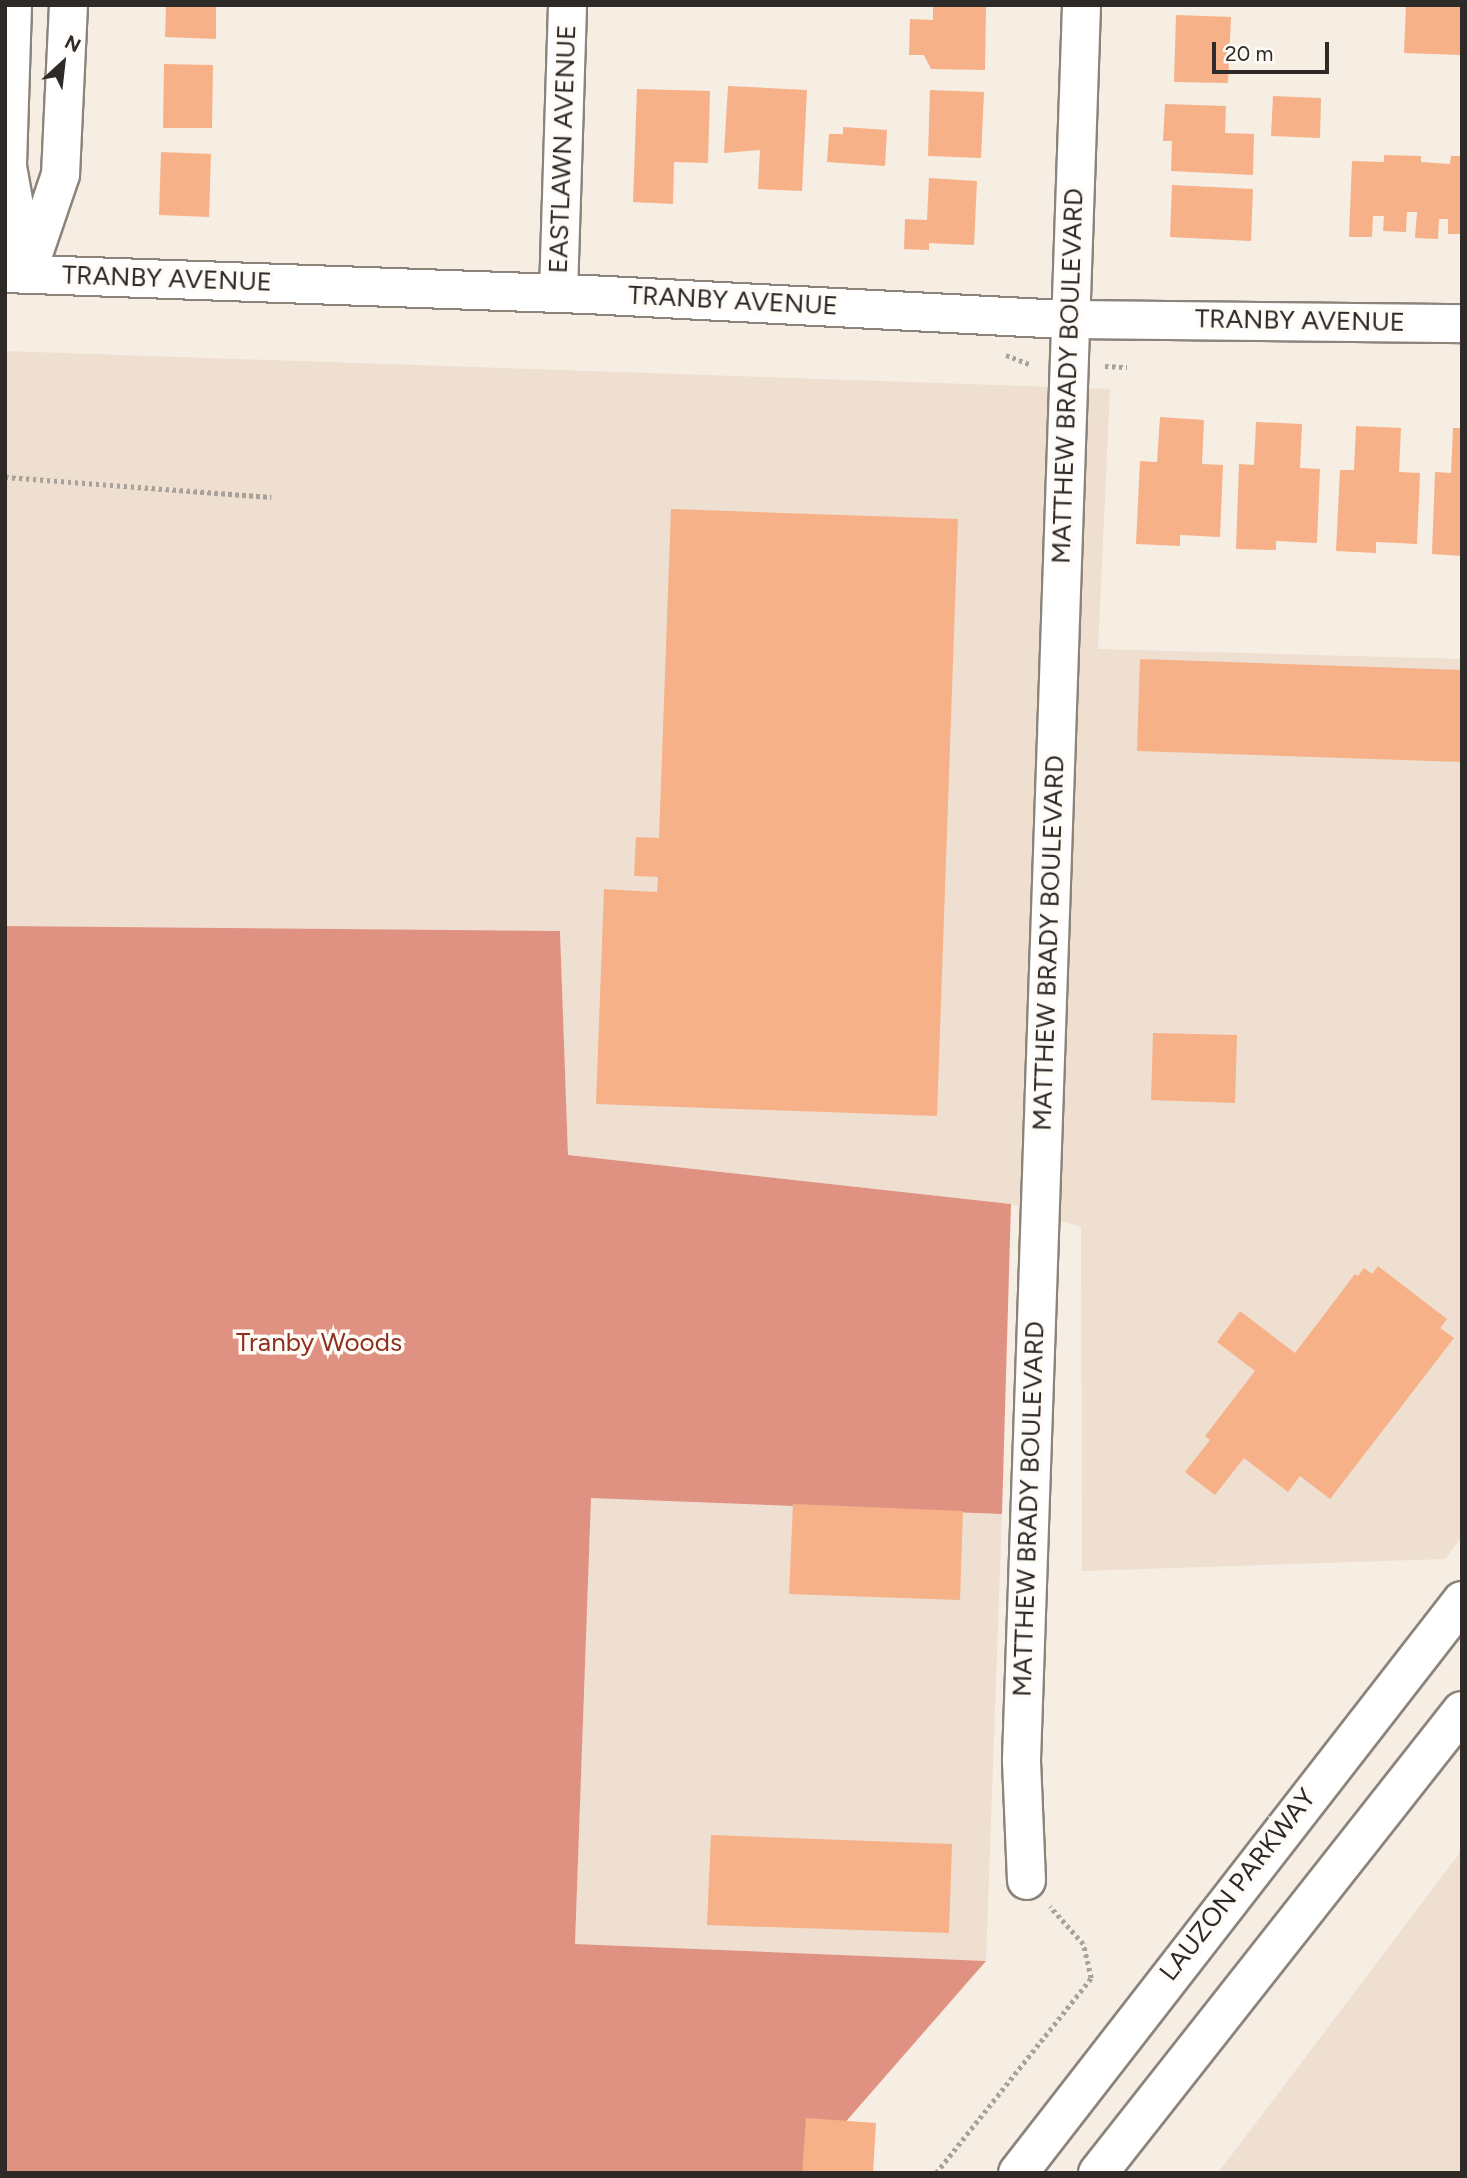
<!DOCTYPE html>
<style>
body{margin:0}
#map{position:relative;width:1467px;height:2178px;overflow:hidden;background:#f6ede3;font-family:Figtree,sans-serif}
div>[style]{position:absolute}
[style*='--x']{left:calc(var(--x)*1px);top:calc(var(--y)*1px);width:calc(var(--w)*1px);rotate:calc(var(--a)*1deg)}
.built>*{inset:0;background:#eedfd0}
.forest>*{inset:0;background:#e09282}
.building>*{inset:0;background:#f7b188}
.path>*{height:4.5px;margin-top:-2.25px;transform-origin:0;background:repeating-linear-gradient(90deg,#a9a29a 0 3.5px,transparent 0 7px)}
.roads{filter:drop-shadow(2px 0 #8c847b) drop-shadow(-2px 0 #8c847b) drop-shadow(0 2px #8c847b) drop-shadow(0 -2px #8c847b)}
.minor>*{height:37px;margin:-18.5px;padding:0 18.5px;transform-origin:18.5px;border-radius:18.5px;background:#fff}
.secondary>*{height:38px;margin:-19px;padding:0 19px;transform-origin:19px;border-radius:19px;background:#fff}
span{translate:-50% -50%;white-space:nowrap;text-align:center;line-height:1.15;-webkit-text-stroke:7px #fffbf7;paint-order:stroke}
.street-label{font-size:26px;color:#2e2a27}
.park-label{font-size:26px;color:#8c301f}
.frame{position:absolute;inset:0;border:7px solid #2e2a27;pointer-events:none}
.north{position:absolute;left:28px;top:28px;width:70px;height:70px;-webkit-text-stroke:5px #fffbf7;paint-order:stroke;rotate:27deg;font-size:19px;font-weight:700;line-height:28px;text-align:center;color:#2e2a27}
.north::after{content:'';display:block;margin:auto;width:24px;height:32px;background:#2e2a27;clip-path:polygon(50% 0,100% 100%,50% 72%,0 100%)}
.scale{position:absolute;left:1212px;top:42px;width:117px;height:32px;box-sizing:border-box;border:4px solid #2e2a27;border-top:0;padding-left:9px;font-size:21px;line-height:24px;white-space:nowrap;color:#2e2a27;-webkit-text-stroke:5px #fffbf7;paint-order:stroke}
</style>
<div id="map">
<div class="built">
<i style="clip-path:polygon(5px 351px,1110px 389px,1098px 649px,1462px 659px,1462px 1536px,1445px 1559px,1082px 1571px,1081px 1227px,1011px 1204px,568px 1155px,560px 931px,5px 926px)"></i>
<i style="clip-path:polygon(591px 1497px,1002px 1514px,986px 1961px,575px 1944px)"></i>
<i style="clip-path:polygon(1462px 1850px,1462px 2173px,1218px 2173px)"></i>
</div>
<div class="forest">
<i style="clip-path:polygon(5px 926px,560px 931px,568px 1155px,1011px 1204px,1002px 1514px,591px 1498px,575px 1944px,986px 1961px,801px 2173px,5px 2173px)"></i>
</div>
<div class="building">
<i style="clip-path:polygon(166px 5px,216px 5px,216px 39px,165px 37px)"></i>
<i style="clip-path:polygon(933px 5px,986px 5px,985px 70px,931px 69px,924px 55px,909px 55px,910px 19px,933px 20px)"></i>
<i style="clip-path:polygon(1406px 5px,1462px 5px,1462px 55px,1404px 53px)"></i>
<i style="clip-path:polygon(1176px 15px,1231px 17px,1228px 83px,1174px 82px)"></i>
<i style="clip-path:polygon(164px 64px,213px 65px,212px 128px,163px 128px)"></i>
<i style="clip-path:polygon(728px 86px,807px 90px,802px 191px,758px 189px,760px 150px,724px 153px)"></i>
<i style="clip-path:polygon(637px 89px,710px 91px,708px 163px,674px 162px,673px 204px,633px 202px)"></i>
<i style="clip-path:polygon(930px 90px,984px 92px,981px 158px,928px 156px)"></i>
<i style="clip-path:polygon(1273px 96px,1321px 98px,1320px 138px,1271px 136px)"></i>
<i style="clip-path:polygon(1165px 104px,1226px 106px,1225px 133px,1254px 134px,1253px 175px,1171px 171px,1172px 141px,1163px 141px)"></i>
<i style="clip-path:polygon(843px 127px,887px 130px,885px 166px,827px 162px,829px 134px,843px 134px)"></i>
<i style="clip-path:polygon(161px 152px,211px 154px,209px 217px,159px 215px)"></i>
<i style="clip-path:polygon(1384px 155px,1421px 156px,1421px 162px,1450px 164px,1451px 156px,1462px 156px,1462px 234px,1448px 234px,1448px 219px,1439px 219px,1438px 239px,1415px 238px,1417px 212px,1407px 212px,1406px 232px,1383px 231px,1384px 216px,1373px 216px,1372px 237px,1349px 237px,1352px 161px,1384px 162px)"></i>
<i style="clip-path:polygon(929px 178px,977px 181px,974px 245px,929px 243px,929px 250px,904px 249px,905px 219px,927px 220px)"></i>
<i style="clip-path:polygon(1172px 185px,1253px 189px,1251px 241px,1170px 237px)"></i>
<i style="clip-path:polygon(1160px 417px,1204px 420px,1202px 464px,1223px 465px,1220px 537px,1180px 535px,1180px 546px,1136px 544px,1140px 461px,1157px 462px)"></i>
<i style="clip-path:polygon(1256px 422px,1302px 424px,1300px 468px,1320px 469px,1317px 543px,1276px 541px,1276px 550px,1236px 549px,1239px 464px,1254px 465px)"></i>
<i style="clip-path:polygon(1356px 426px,1401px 428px,1399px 472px,1420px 473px,1417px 544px,1376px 542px,1376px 553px,1336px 551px,1340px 470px,1354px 470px)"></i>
<i style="clip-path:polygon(1453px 428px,1462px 428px,1462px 556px,1432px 554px,1435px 472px,1451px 473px)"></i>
<i style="clip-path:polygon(671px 509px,958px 519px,937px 1116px,596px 1104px,604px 889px,657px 892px,658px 877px,634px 876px,636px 837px,659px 838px)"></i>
<i style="clip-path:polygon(1140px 659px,1462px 670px,1462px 762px,1137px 751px)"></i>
<i style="clip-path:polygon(1153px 1033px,1237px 1035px,1235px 1103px,1151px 1100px)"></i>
<i style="clip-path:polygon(1378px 1266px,1447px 1319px,1440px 1328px,1454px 1338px,1330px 1499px,1300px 1476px,1288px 1492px,1244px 1458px,1215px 1495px,1185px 1472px,1210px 1440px,1205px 1436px,1255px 1371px,1217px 1342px,1240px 1311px,1295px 1353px,1355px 1274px,1358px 1276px,1364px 1268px,1372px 1274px)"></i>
<i style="clip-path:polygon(793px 1504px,963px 1511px,960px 1600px,789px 1594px)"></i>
<i style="clip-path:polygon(711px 1835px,952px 1844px,949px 1933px,707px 1925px)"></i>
<i style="clip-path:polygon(806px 2118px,876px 2123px,873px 2173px,802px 2173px)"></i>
</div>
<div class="path">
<i style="--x:1006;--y:355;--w:26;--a:21"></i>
<i style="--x:1105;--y:366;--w:22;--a:3"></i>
<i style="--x:5;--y:477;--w:267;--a:4.3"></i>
<i style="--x:936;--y:2173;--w:249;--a:-51.5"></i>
<i style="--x:1091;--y:1978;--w:35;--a:-103"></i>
<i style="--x:1083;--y:1944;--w:50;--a:-131.7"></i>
</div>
<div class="roads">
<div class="minor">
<i style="--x:12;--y:5;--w:161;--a:91.8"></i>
<i style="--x:7;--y:166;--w:109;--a:79.9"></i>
<i style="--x:5;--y:273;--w:582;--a:2.07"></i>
<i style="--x:587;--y:294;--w:483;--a:3"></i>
<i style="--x:1069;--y:319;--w:393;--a:0.6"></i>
<i style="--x:26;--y:274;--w:106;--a:-71.2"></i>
<i style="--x:60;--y:174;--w:169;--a:-87.3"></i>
<i style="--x:558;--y:292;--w:287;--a:-88.2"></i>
<i style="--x:1026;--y:1880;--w:121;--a:-92.4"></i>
<i style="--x:1021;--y:1759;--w:1755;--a:-88.04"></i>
</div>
<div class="secondary">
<i style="--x:1018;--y:2173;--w:724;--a:-52.18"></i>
<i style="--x:1098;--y:2173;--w:588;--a:-51.77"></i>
</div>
</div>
<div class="street-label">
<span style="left:563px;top:149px;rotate:-88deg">EASTLAWN AVENUE</span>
<span style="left:167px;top:279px;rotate:2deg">TRANBY AVENUE</span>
<span style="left:733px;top:301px;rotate:3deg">TRANBY AVENUE</span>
<span style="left:1300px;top:321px;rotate:1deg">TRANBY AVENUE</span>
<span style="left:1068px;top:376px;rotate:-88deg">MATTHEW BRADY BOULEVARD</span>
<span style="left:1049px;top:943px;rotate:-88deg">MATTHEW BRADY BOULEVARD</span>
<span style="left:1029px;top:1509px;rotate:-88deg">MATTHEW BRADY BOULEVARD</span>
<span style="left:1238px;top:1885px;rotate:-52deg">LAUZON PARKWAY</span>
</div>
<div class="park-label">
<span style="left:319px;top:1343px">Tranby Woods</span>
</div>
<div class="frame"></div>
<div class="north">N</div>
<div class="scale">20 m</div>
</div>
